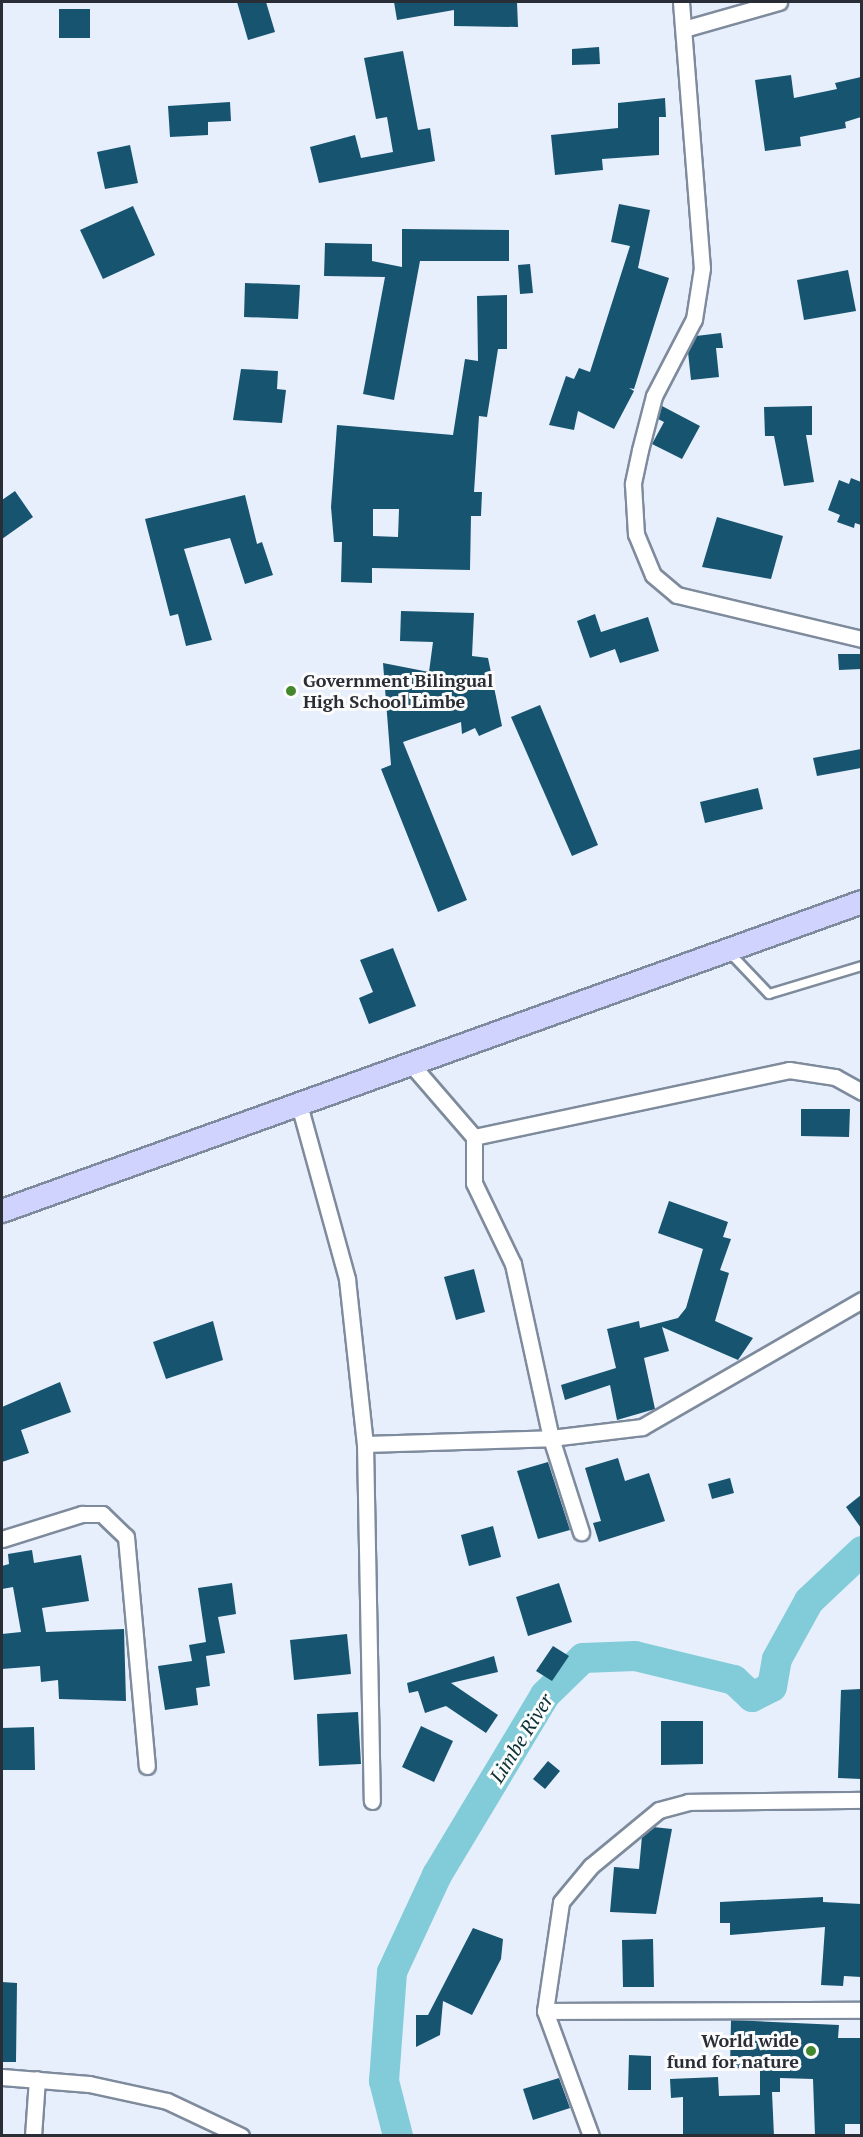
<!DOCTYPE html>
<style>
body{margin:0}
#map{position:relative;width:863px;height:2137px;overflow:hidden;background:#e7effc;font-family:"PT Serif",serif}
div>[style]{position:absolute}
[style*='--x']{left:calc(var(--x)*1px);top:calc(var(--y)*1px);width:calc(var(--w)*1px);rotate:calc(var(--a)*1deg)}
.river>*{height:30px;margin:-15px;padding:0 15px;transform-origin:15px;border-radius:15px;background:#82ccd9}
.building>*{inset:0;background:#175470}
.roads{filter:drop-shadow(2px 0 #7e8b9d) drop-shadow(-2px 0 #7e8b9d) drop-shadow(0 2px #7e8b9d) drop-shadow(0 -2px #7e8b9d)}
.service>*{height:8px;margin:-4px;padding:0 4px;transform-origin:4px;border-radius:4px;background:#fff}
.minor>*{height:15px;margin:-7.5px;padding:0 7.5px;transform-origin:7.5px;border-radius:7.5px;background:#fff}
.primary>*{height:22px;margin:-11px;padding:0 11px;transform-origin:11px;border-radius:11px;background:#d0d3fe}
.dots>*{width:16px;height:16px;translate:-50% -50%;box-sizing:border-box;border:3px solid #fcfcfc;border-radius:50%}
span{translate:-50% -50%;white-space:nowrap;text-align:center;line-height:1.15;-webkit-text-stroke:6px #fcfcfc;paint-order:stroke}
.poi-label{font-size:18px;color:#292e36;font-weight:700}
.left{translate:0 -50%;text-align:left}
.right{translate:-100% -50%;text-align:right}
.water-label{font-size:20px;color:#092f35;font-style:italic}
.frame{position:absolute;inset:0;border:3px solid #292e36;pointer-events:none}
</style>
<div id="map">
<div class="river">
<i style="--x:398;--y:2136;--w:57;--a:-104.3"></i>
<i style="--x:384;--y:2081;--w:109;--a:-85.8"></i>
<i style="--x:392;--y:1972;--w:107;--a:-65.1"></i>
<i style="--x:437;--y:1875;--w:210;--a:-59"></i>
<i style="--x:545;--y:1695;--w:53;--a:-44.2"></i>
<i style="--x:583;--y:1658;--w:52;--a:-2.2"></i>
<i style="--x:635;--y:1656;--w:102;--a:13.6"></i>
<i style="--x:734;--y:1680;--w:25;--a:43"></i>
<i style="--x:752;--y:1697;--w:22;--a:-27"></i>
<i style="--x:772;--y:1687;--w:28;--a:-80"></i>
<i style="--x:777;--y:1659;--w:66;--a:-61.1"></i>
<i style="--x:809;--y:1601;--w:73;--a:-43.3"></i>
</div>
<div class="building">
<i style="clip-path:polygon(237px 2px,266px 2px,275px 32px,248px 40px)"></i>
<i style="clip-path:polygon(394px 2px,517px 2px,518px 27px,454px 26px,454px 10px,397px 20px)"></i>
<i style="clip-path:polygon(59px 9px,90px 9px,90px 38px,59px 38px)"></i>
<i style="clip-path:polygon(599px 47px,600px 64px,572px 65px,572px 49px)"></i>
<i style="clip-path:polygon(403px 51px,418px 130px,430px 128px,435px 161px,319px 183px,310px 147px,355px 135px,361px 158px,393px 152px,387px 117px,376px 119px,364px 58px)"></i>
<i style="clip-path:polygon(791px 75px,794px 98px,837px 89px,835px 83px,861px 77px,861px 117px,845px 122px,846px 128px,800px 137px,801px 146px,765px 151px,755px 80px)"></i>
<i style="clip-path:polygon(665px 98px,666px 117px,659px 117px,659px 155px,602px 159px,603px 170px,555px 175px,551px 135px,618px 128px,618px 103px)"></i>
<i style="clip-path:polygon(230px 102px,231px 121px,208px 122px,208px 135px,170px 137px,168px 106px)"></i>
<i style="clip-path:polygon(130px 145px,138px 183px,105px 189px,97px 152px)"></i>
<i style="clip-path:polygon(619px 204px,650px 210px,638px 268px,669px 278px,634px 389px,629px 388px,634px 391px,614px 429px,578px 411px,574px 430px,549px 425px,566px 376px,574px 379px,579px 368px,590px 372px,630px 246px,611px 242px)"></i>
<i style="clip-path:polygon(133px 206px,155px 255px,103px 279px,80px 230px)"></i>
<i style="clip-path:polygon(402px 229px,509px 230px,509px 261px,420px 261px,394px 400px,363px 394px,385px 277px,324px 276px,325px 243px,372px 244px,372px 261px,402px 267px)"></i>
<i style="clip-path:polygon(530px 264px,533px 293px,520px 294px,518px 265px)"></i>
<i style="clip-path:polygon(848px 270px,856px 311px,804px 320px,797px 280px)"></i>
<i style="clip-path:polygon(245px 283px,300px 285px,298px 319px,244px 317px)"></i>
<i style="clip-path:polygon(evenodd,507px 295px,507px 349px,498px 349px,487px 417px,479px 416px,474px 492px,482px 492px,481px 516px,471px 516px,470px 570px,372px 568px,372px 583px,341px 582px,342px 542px,334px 542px,331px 507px,337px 425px,453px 435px,465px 359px,478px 361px,477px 296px,507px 295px,373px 509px,399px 509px,398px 537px,373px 536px,373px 509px)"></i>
<i style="clip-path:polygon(721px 333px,723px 348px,716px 348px,719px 377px,691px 380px,688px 352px,696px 336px)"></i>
<i style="clip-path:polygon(241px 369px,278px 371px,277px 389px,286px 390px,282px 423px,233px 420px)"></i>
<i style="clip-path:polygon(662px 406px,700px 426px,682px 459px,652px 444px,664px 422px,658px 419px)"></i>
<i style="clip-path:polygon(812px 406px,812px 435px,806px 435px,814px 482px,784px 486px,774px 436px,765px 436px,764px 407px)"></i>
<i style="clip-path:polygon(851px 478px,861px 482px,861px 525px,855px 523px,854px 528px,837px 522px,840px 515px,828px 510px,839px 480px,849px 484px)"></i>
<i style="clip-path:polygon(15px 491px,33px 517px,2px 539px,2px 500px)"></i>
<i style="clip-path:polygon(245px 495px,257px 544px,262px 542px,273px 575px,245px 584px,230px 538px,184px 549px,212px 640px,186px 646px,178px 614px,170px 616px,145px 519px)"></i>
<i style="clip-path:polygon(717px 517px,783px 536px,771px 579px,702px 567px)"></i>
<i style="clip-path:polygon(401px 611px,474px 613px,472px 656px,488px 658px,502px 726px,479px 736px,475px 728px,462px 734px,461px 722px,403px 742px,467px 900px,438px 912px,381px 769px,391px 765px,383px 663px,429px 672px,433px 642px,400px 641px)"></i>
<i style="clip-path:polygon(595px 614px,601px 632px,648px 617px,659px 651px,620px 663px,615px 649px,590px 658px,577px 621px)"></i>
<i style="clip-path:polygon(838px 654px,861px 654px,861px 669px,839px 670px)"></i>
<i style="clip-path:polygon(540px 705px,598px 845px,572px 856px,511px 717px)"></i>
<i style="clip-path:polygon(861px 749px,861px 768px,817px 776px,813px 758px)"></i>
<i style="clip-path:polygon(758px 788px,763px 809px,705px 823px,700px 802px)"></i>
<i style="clip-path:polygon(393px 948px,416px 1006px,369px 1024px,359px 998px,373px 992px,360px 960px)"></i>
<i style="clip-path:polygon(801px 1109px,850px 1109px,849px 1137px,801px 1136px)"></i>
<i style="clip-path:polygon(669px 1201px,728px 1222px,723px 1237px,731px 1239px,720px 1270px,729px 1273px,715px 1321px,753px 1338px,738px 1360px,662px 1327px,669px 1351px,644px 1358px,655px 1409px,617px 1420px,610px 1385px,565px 1400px,561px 1385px,616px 1368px,607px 1329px,639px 1321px,640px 1328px,678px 1318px,686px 1308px,703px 1249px,658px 1233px)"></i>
<i style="clip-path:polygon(474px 1269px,485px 1312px,456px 1320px,444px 1277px)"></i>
<i style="clip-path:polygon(213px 1321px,223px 1360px,166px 1379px,153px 1342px)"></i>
<i style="clip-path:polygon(60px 1382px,71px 1412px,21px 1430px,29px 1453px,2px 1462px,2px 1407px)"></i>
<i style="clip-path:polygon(618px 1458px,625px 1481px,649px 1473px,665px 1521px,599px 1542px,593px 1523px,601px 1521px,585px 1468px)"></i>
<i style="clip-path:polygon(548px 1462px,570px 1530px,538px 1539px,517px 1471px)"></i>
<i style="clip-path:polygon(730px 1478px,734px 1493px,712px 1499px,708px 1484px)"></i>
<i style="clip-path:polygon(861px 1495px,861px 1528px,846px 1507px)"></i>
<i style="clip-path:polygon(493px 1526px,501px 1557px,469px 1566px,461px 1535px)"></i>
<i style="clip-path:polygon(32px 1550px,34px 1563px,81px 1555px,89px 1601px,42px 1608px,46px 1632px,124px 1629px,126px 1701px,59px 1699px,58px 1680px,41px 1682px,40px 1666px,2px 1669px,2px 1634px,21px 1632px,13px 1587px,2px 1589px,2px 1566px,9px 1564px,8px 1554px)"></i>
<i style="clip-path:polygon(232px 1583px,236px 1614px,218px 1617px,225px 1653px,206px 1656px,210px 1686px,196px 1688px,198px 1705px,165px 1710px,158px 1666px,192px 1661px,189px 1645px,206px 1642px,198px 1588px)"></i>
<i style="clip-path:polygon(559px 1583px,572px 1622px,528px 1636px,516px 1597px)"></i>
<i style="clip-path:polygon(347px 1634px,351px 1674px,294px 1680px,290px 1640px)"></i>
<i style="clip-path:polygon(553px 1646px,569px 1656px,552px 1681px,536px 1671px)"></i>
<i style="clip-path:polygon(494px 1656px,498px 1672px,451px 1683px,498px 1715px,486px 1733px,446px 1706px,425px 1713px,418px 1691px,409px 1693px,407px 1683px)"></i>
<i style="clip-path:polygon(861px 1689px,861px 1779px,838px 1778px,841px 1690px)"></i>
<i style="clip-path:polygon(358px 1712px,361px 1764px,319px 1766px,317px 1714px)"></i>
<i style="clip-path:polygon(661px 1721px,703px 1721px,703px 1764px,661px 1765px)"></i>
<i style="clip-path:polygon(421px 1726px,453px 1741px,434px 1782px,402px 1767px)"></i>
<i style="clip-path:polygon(34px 1727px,35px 1770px,2px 1770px,2px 1728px)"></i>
<i style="clip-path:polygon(548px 1761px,560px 1771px,545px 1789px,533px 1779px)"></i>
<i style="clip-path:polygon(653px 1827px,672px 1829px,656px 1914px,610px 1912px,614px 1867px,639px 1869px,642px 1836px)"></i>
<i style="clip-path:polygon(823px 1897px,823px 1902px,861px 1904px,861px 1977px,844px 1976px,843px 1986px,821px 1985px,825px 1927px,730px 1935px,730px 1923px,720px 1923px,720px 1902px)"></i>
<i style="clip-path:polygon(473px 1928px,503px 1939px,501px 1959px,472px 2015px,443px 2001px,440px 2035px,416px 2047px,416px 2015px,428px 2015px)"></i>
<i style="clip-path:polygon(653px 1939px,654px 1987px,623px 1987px,622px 1940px)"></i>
<i style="clip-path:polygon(2px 1982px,17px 1983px,16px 2062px,2px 2062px)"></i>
<i style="clip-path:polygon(731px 2020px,839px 2025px,838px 2038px,861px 2038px,861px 2124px,845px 2124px,845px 2136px,815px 2136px,813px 2079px,780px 2078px,780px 2092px,772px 2092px,774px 2136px,683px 2136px,683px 2097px,671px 2098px,670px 2079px,718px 2077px,719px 2096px,760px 2095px,760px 2069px,730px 2068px)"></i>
<i style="clip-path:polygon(629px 2055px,651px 2056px,651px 2090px,628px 2090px)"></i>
<i style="clip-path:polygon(559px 2078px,570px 2108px,533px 2120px,523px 2089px)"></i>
</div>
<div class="roads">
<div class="service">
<i style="--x:729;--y:952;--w:58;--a:46.4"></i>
<i style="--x:769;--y:994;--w:97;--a:-16.8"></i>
</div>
<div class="minor">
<i style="--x:681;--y:2;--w:267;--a:85.5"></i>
<i style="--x:702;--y:268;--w:52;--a:98.9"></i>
<i style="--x:694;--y:319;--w:87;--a:117.5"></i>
<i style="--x:654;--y:396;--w:56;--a:104.5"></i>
<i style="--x:640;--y:450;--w:35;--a:102"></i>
<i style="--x:633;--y:484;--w:50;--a:86.6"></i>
<i style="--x:636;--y:534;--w:44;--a:67.5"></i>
<i style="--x:653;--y:575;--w:31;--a:40"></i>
<i style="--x:677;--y:595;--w:190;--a:13.4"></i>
<i style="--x:684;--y:29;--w:99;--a:-15.9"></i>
<i style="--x:411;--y:1064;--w:96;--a:49.2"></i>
<i style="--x:474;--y:1137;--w:322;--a:-12"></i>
<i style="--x:789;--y:1070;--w:47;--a:8.7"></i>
<i style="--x:835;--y:1077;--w:31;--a:29"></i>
<i style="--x:300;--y:1108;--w:177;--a:74.6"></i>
<i style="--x:347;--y:1279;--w:166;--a:83.8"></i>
<i style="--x:365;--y:1444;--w:357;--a:88.9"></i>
<i style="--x:474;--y:1137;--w:46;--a:90"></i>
<i style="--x:474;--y:1183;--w:90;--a:64.3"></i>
<i style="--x:513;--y:1264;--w:178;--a:77.7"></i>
<i style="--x:551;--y:1438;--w:92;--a:-6.9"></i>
<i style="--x:642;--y:1427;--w:254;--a:-30"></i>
<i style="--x:365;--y:1444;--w:186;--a:-1.8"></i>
<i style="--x:551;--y:1438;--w:99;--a:72.3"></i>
<i style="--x:2;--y:1539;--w:84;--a:-17.4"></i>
<i style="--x:82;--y:1514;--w:20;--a:0"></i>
<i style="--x:102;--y:1514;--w:33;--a:44"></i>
<i style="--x:126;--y:1537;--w:230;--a:84.8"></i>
<i style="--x:545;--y:2011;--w:110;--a:-81.6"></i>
<i style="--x:561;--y:1902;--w:47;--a:-50.2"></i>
<i style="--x:591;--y:1866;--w:88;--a:-39.5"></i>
<i style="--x:659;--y:1810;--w:30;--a:-15"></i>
<i style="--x:688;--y:1802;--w:174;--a:-0.7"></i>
<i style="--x:2;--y:2077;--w:87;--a:4.6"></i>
<i style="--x:89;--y:2084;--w:80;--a:12.3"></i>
<i style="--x:167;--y:2101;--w:82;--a:25.3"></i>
<i style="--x:33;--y:2136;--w:57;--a:-86"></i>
<i style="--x:591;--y:2136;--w:133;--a:-110.2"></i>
<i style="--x:545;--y:2011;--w:317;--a:-0.2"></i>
</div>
<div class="primary">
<i style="--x:2;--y:1211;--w:914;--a:-19.76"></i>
</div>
</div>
<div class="dots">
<i style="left:291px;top:691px;background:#43882d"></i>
<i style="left:811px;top:2051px;background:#43882d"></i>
</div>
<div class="poi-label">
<span class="left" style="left:303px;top:691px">Government Bilingual<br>High School Limbe</span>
<span class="right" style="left:799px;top:2051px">World wide<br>fund for nature</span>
</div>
<div class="water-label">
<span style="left:521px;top:1738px;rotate:-58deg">Limbe River</span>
</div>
<div class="frame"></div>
</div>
